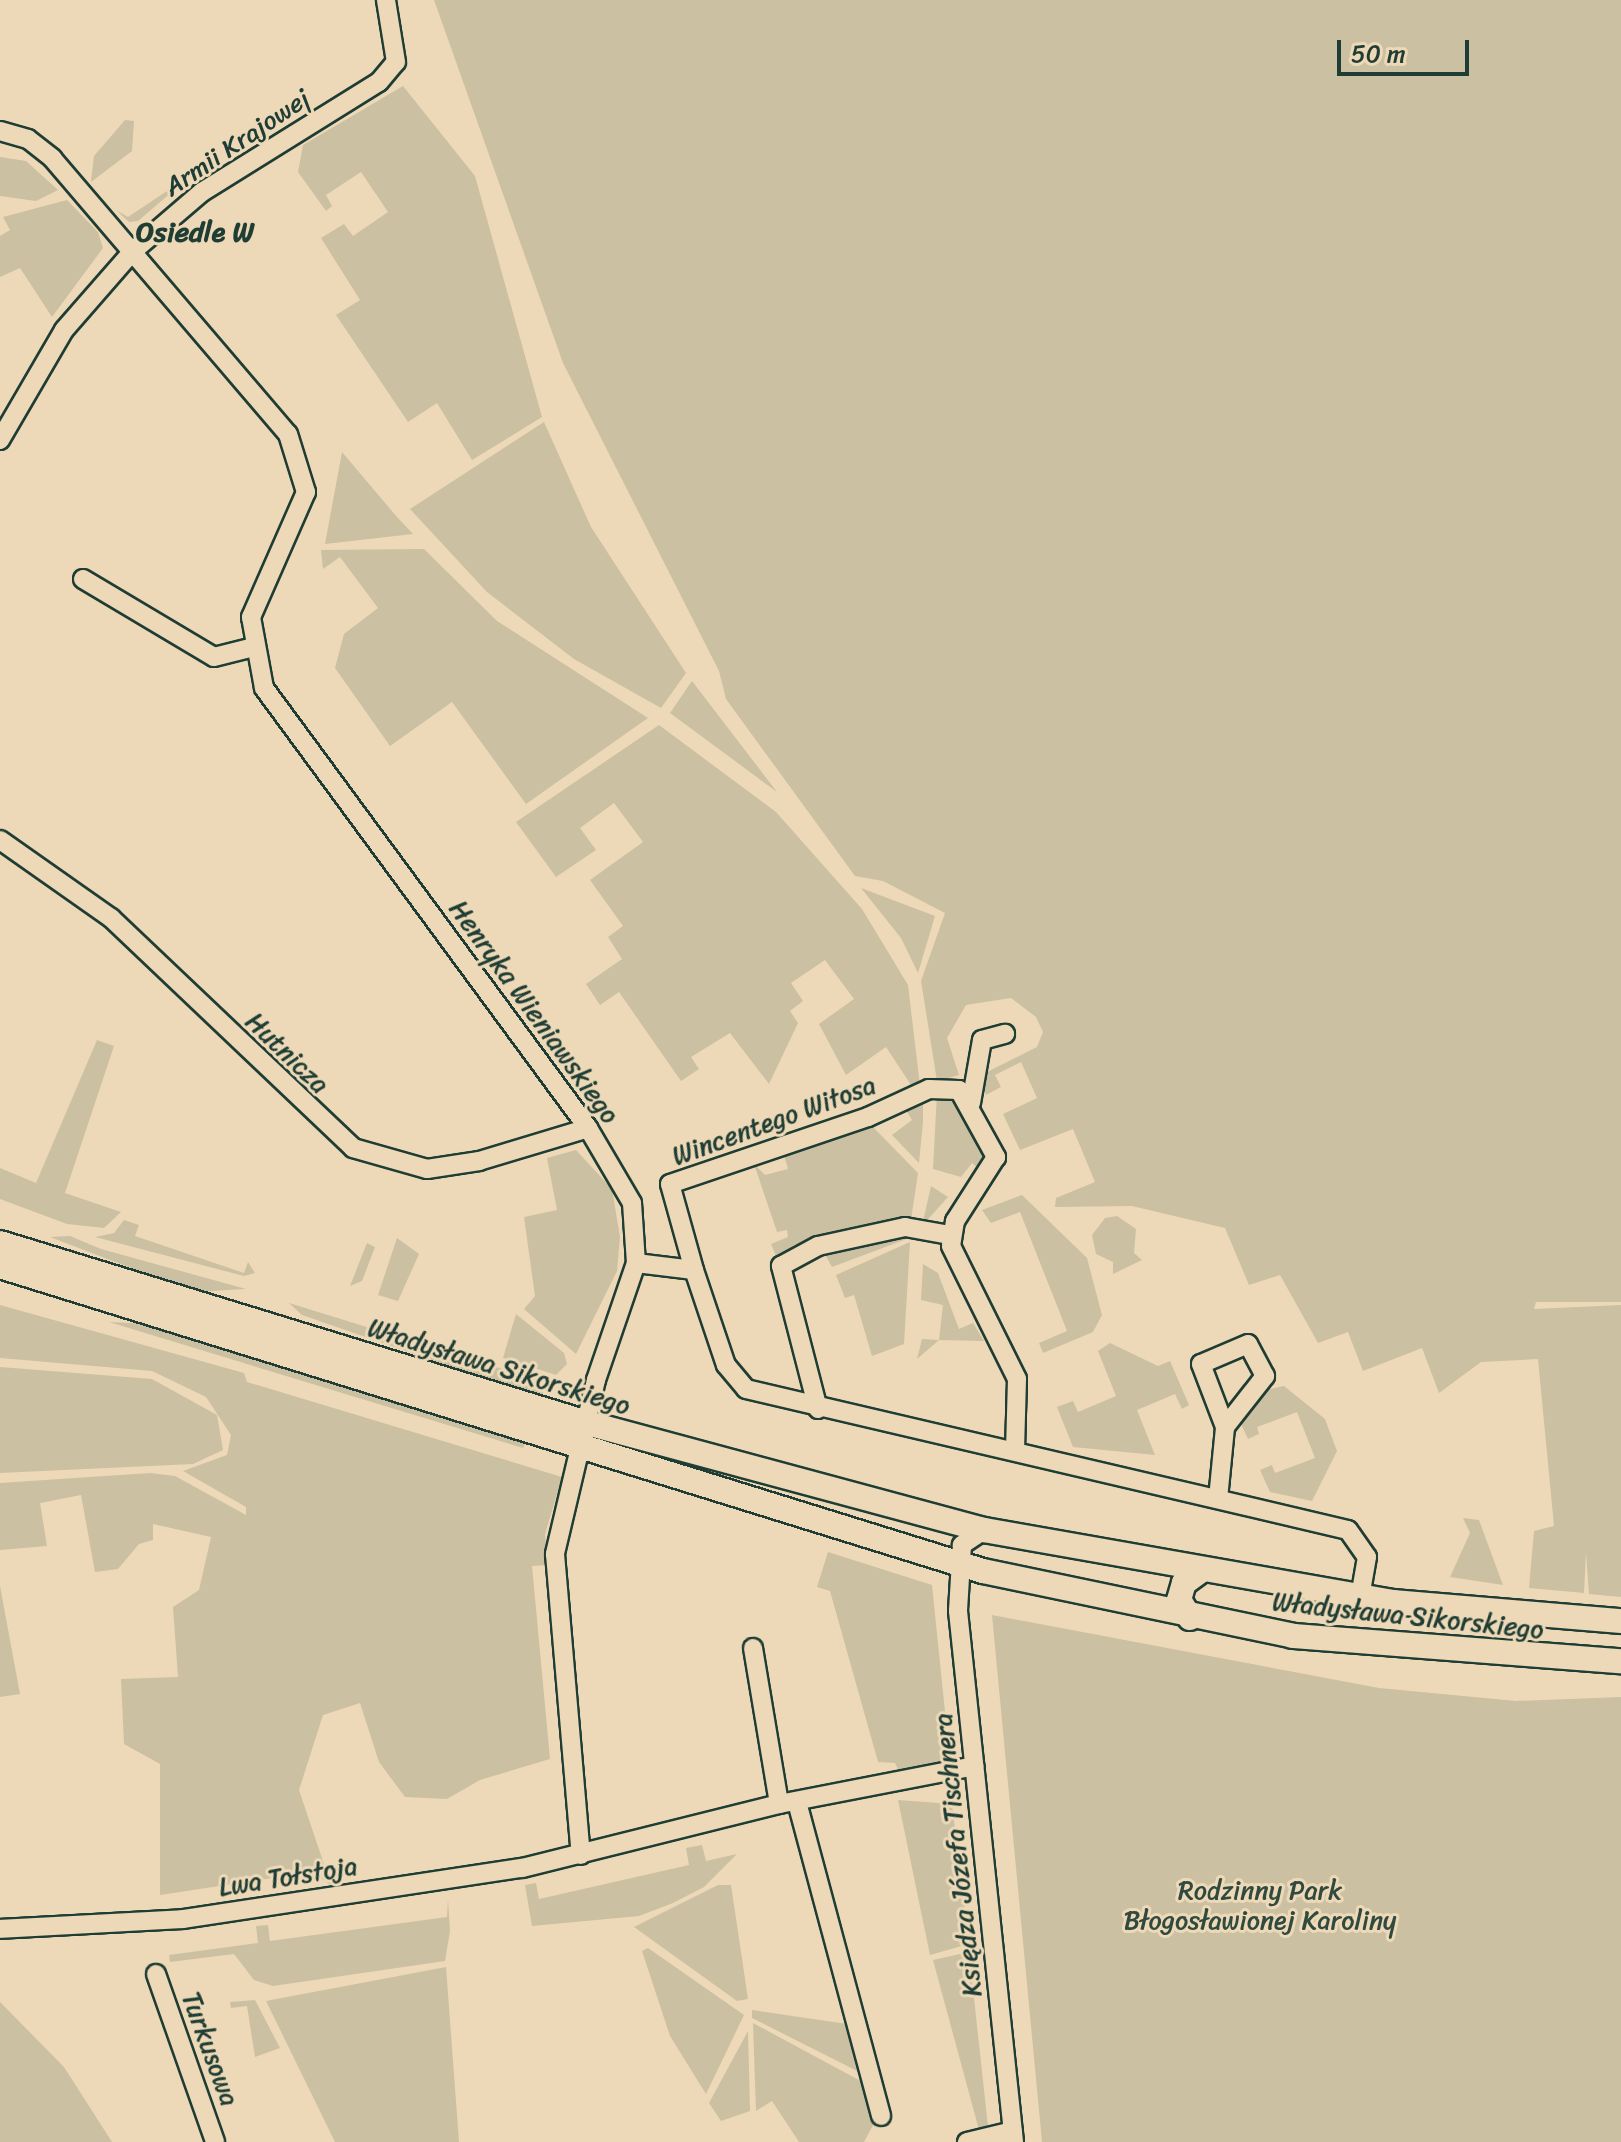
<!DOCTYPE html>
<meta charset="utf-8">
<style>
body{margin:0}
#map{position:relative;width:1621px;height:2142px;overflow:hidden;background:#edd9b7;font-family:Sriracha,sans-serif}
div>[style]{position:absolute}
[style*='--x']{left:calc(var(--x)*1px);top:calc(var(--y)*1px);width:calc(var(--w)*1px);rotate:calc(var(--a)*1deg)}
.green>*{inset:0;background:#cbc0a2}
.roads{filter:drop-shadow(2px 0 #1f3d34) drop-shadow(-2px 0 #1f3d34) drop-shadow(0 2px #1f3d34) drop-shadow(0 -2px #1f3d34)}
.street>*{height:18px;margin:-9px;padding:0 9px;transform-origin:9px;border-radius:9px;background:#edd9b7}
.secondary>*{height:24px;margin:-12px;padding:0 12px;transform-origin:12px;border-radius:12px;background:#edd9b7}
span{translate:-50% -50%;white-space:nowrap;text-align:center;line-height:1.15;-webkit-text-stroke:6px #edd9b7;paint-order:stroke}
.street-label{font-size:26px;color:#1f3d34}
.park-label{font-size:26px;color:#304a3f}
.neighbourhood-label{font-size:28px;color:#1f3d34;font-weight:700}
.scale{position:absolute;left:1337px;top:40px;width:132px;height:36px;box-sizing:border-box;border:4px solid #1f3d34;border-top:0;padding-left:10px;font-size:24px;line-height:28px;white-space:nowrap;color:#1f3d34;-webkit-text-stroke:6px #edd9b7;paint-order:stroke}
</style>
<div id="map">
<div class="green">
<i style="clip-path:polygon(434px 0,1621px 0,1621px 1302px,1536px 1302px,1534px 1309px,1621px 1305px,1621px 1597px,1589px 1594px,1586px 1552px,1584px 1593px,1529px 1588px,1534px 1531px,1554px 1526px,1538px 1359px,1481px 1362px,1439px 1393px,1422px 1348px,1363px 1371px,1348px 1332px,1318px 1343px,1280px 1275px,1249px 1285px,1225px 1228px,1132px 1206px,1055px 1207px,1056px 1198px,1095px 1182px,1073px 1129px,1020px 1150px,1003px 1114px,1037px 1098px,1021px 1062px,995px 1075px,1001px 1087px,986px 1095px,977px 1077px,1037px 1047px,1043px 1032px,1036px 1017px,1011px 998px,966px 1005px,947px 1038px,959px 1075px,937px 1081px,921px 981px,945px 913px,883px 881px,855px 876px,726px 699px,719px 671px,563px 363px)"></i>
<i style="clip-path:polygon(403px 86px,475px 176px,542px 417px,472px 460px,437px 403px,408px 422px,336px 315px,360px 300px,321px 238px,344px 224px,353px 236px,388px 212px,361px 172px,326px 195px,332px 206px,326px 211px,298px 172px,303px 145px)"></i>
<i style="clip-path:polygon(125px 120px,134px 121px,132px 151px,91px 182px,94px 156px)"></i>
<i style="clip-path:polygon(0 157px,26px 161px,58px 190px,36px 201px,0 196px)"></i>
<i style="clip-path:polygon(194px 173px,138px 221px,129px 222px,116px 210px,128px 217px)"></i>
<i style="clip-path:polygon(67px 200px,98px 232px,103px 248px,52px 317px,20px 268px,0 277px,0 236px,10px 230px,3px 217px)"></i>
<i style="clip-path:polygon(544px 422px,591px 527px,686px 673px,661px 708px,574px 659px,487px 592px,410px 509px)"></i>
<i style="clip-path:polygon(342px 452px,397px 517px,413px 534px,325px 544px)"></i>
<i style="clip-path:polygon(424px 549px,497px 621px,648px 718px,526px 804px,452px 702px,390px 746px,335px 668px,344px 634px,378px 608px,340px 557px,323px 569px,321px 550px)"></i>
<i style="clip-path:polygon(692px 681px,777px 792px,670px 713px)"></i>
<i style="clip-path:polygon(659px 725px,776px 812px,862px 909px,908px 985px,920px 1086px,913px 1088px,886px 1047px,846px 1075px,819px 1024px,854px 999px,825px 960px,791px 983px,803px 1001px,790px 1011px,798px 1023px,769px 1084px,730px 1033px,691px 1057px,699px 1069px,681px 1081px,619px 992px,600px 1005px,586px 984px,622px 959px,608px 937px,623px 926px,590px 880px,643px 842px,614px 803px,580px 828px,596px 850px,556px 877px,516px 822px)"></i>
<i style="clip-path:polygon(861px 888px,935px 916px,918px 973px,901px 938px)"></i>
<i style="clip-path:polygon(97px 1040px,114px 1046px,65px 1193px,121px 1212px,104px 1228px,67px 1224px,0 1199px,0 1168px,36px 1183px)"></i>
<i style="clip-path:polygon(937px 1093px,955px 1101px,983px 1146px,981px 1171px,972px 1163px,961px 1177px,933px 1169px)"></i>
<i style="clip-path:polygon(923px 1098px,923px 1122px,919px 1163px,892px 1135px,912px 1120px,903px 1105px)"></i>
<i style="clip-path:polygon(871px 1125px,918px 1173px,911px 1220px,794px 1245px,777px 1258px,771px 1244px,788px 1237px,787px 1230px,777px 1232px,754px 1164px,765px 1175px,788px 1169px,784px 1155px)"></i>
<i style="clip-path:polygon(576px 1150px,612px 1189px,620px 1237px,617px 1271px,576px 1354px,524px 1309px,535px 1296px,524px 1217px,557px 1210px,547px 1158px)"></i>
<i style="clip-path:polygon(931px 1186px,948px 1197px,922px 1226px)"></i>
<i style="clip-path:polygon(1022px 1195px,1087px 1258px,1102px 1315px,1093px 1332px,1043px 1353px,1039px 1343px,1067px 1331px,1020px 1212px,991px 1223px,982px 1210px)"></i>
<i style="clip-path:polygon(1117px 1216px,1136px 1229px,1134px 1253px,1142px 1260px,1113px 1274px,1113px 1262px,1096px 1254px,1092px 1235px,1105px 1218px)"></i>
<i style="clip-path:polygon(124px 1220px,139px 1225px,135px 1236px,244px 1273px,248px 1262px,255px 1273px,244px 1276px,95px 1237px,114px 1233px)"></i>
<i style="clip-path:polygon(908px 1234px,912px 1237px,832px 1267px,823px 1251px)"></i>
<i style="clip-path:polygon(70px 1236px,101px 1249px,246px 1289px,194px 1292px,50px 1237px)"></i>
<i style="clip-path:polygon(397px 1238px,419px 1254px,398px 1301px,378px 1295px)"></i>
<i style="clip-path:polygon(910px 1242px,904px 1344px,872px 1356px,854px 1295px,845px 1298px,836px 1275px)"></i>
<i style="clip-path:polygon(367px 1243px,375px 1247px,362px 1281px,350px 1286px)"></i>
<i style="clip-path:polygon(923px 1264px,938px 1273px,959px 1329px,973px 1323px,984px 1341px,939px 1340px,917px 1359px,922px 1339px,939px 1340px,943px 1305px,921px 1300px)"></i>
<i style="clip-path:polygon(289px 1303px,545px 1382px,542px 1398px,302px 1315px)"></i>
<i style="clip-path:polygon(0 1305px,244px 1373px,247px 1382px,562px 1477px,545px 1534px,548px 1565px,532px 1566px,550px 1759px,480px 1780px,447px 1799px,405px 1797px,379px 1762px,360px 1703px,323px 1715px,299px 1790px,331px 1885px,311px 1872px,160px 1895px,160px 1764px,124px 1744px,121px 1679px,178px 1677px,173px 1607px,199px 1590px,211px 1537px,153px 1524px,153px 1540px,139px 1544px,118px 1569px,95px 1572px,81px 1495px,40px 1503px,47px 1546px,0 1550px,0 1483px,150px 1473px,175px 1476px,246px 1515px,246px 1507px,183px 1471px,227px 1455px,231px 1435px,206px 1397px,152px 1371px,0 1358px)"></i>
<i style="clip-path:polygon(516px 1314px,564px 1353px,567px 1364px,556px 1375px,503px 1358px)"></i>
<i style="clip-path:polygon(109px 1322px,153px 1324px,527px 1439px,523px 1448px)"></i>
<i style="clip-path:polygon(1110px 1343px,1158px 1366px,1170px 1361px,1189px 1405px,1182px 1409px,1175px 1394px,1137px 1410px,1155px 1455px,1073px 1447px,1057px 1407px,1073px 1401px,1078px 1412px,1116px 1396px,1098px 1351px)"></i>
<i style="clip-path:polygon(0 1367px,152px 1379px,217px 1415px,223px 1450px,193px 1464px,0 1473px)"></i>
<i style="clip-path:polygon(1284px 1386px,1325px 1419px,1337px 1451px,1312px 1501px,1270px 1492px,1260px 1470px,1272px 1465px,1275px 1473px,1315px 1458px,1297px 1412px,1257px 1427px,1259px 1434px,1248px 1439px,1241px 1424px,1265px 1390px)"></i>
<i style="clip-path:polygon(1463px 1518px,1479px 1520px,1503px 1585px,1450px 1577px,1470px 1533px)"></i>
<i style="clip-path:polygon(828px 1552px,932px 1585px,950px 1760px,900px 1773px,895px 1763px,878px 1762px,830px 1591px,817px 1587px)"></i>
<i style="clip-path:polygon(0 1586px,20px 1694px,0 1697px)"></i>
<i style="clip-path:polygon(992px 1615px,1379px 1688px,1516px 1701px,1621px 1697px,1621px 2142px,1042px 2142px)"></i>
<i style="clip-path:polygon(898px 1800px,952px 1804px,969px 1944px,930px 1955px)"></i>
<i style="clip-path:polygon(702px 1845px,706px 1861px,737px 1854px,704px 1887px,673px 1903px,639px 1916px,532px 1926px,525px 1885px,536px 1883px,539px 1899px,689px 1865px,686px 1848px)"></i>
<i style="clip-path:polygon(718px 1885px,731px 1885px,748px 1999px,737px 2001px,634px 1927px)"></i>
<i style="clip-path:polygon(448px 1899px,450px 1931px,445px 1961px,273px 1986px,254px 1980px,234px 1954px,170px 1962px,169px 1955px,258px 1943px,256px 1926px,268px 1925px,270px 1941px,447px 1917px)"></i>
<i style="clip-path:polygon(648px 1948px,744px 2015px,706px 2094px,670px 2036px,642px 1951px)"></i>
<i style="clip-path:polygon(969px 1952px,988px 2127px,979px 2130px,933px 1960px)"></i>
<i style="clip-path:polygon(446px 1967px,459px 2142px,335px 2142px,266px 2001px)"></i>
<i style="clip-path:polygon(255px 2000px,280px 2048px,255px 2057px,247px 2006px,231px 2008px,230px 2002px)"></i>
<i style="clip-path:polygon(0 2002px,64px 2067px,112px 2142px,0 2142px)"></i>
<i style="clip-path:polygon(752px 2010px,854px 2025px,867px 2076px,752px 2018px)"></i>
<i style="clip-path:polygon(753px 2023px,870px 2086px,878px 2116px,864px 2142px,799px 2142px,772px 2101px,756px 2111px)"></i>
<i style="clip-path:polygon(748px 2031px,750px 2111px,721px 2121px,709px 2103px)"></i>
</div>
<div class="roads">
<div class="street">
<i style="--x:0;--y:131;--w:29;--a:16"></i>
<i style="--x:28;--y:139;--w:31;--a:38"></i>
<i style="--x:52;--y:158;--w:363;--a:49.5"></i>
<i style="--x:288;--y:434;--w:61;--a:72.8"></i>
<i style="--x:306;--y:492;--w:137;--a:113.7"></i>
<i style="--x:251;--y:617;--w:72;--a:79.6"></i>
<i style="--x:264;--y:688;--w:546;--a:53.63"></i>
<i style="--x:588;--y:1128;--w:87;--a:59.6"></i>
<i style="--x:632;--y:1203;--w:60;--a:86.2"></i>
<i style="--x:636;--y:1263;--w:124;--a:108.9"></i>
<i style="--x:596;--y:1380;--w:179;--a:103.3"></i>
<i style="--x:555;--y:1554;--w:302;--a:85.1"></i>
<i style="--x:0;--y:440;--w:127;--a:-59.8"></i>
<i style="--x:64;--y:330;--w:103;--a:-48.9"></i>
<i style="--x:132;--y:252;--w:92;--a:-40.6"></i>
<i style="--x:202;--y:192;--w:208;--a:-31.9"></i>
<i style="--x:379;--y:82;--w:26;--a:-50"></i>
<i style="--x:396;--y:62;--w:63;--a:-99.2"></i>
<i style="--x:83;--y:579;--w:152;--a:30.8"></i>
<i style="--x:214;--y:657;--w:38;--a:-14"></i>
<i style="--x:0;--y:840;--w:136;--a:35.1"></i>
<i style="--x:111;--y:918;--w:334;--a:43.5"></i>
<i style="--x:353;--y:1148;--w:77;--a:15.8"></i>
<i style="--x:427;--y:1169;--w:53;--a:-8.7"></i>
<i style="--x:479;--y:1161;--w:114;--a:-16.8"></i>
<i style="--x:971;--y:1103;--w:64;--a:-80.1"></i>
<i style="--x:982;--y:1040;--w:24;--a:-15"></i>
<i style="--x:636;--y:1263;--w:58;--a:6.9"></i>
<i style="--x:694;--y:1270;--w:100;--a:71.4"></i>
<i style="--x:726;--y:1365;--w:31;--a:50"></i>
<i style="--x:746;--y:1389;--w:618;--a:13.18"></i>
<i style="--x:1348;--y:1530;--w:33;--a:55"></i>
<i style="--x:1367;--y:1557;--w:41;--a:99.9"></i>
<i style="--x:694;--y:1270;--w:89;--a:-105.6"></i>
<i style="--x:670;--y:1184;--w:209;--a:-18.7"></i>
<i style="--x:868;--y:1117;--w:67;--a:-24.7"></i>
<i style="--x:929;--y:1089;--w:30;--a:2"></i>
<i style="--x:959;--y:1090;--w:77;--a:61.1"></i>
<i style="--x:996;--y:1157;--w:76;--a:122.6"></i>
<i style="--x:955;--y:1221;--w:25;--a:99"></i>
<i style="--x:951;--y:1246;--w:148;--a:63.6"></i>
<i style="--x:1017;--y:1379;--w:70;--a:91.6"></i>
<i style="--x:818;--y:1409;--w:148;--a:-104.5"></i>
<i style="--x:781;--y:1266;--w:42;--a:-28.4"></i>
<i style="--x:818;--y:1246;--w:89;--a:-12.3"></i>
<i style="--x:905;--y:1227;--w:46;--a:10.1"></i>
<i style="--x:1218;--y:1499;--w:72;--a:-84.4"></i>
<i style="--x:1225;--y:1427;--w:65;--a:-51.9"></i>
<i style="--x:1265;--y:1376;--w:36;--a:-118"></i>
<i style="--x:1248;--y:1344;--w:51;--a:156.9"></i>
<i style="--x:1201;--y:1364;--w:67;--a:69.1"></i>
<i style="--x:984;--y:1530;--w:27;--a:146"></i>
<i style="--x:962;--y:1545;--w:66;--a:93.5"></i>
<i style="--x:958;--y:1611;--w:534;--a:83.98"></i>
<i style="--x:753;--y:1648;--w:158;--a:80.5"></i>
<i style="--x:797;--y:1802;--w:325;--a:75"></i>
<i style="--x:0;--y:1929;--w:183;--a:-3.1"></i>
<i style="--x:183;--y:1919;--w:343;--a:-8.6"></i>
<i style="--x:522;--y:1868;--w:265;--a:-14"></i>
<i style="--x:779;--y:1804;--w:199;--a:-11"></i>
<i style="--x:156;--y:1974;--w:178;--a:70.6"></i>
<i style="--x:967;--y:2142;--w:47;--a:-13.4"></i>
</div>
<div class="secondary">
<i style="--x:0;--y:1243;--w:614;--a:17.05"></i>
<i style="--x:587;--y:1423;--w:411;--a:15.1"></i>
<i style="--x:984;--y:1530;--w:415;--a:10"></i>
<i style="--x:1393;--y:1602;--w:229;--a:4.8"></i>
<i style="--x:0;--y:1266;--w:1029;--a:17.24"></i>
<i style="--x:983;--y:1571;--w:317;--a:11.8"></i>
<i style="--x:1293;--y:1636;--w:329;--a:4.4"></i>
<i style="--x:1190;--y:1618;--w:21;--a:-121"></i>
<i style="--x:1179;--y:1600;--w:18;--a:-74"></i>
<i style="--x:1184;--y:1583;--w:19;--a:-36"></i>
</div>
</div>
<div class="street-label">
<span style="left:237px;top:143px;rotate:-34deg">Armii Krajowej</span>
<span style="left:534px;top:1012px;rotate:54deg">Henryka Wieniawskiego</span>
<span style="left:287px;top:1053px;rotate:44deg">Hutnicza</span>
<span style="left:774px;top:1121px;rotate:-20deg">Wincentego Witosa</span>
<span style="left:499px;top:1367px;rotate:17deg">Władysława Sikorskiego</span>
<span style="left:1408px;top:1616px;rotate:6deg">Władysława Sikorskiego</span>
<span style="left:958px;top:1855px;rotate:-96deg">Księdza Józefa Tischnera</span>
<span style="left:288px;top:1877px;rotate:-9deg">Lwa Tołstoja</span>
<span style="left:210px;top:2049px;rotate:70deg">Turkusowa</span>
</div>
<div class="park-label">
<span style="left:1260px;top:1906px">Rodzinny Park<br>Błogosławionej Karoliny</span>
</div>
<div class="neighbourhood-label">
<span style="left:195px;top:232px">Osiedle W</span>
</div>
<div class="scale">50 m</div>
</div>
